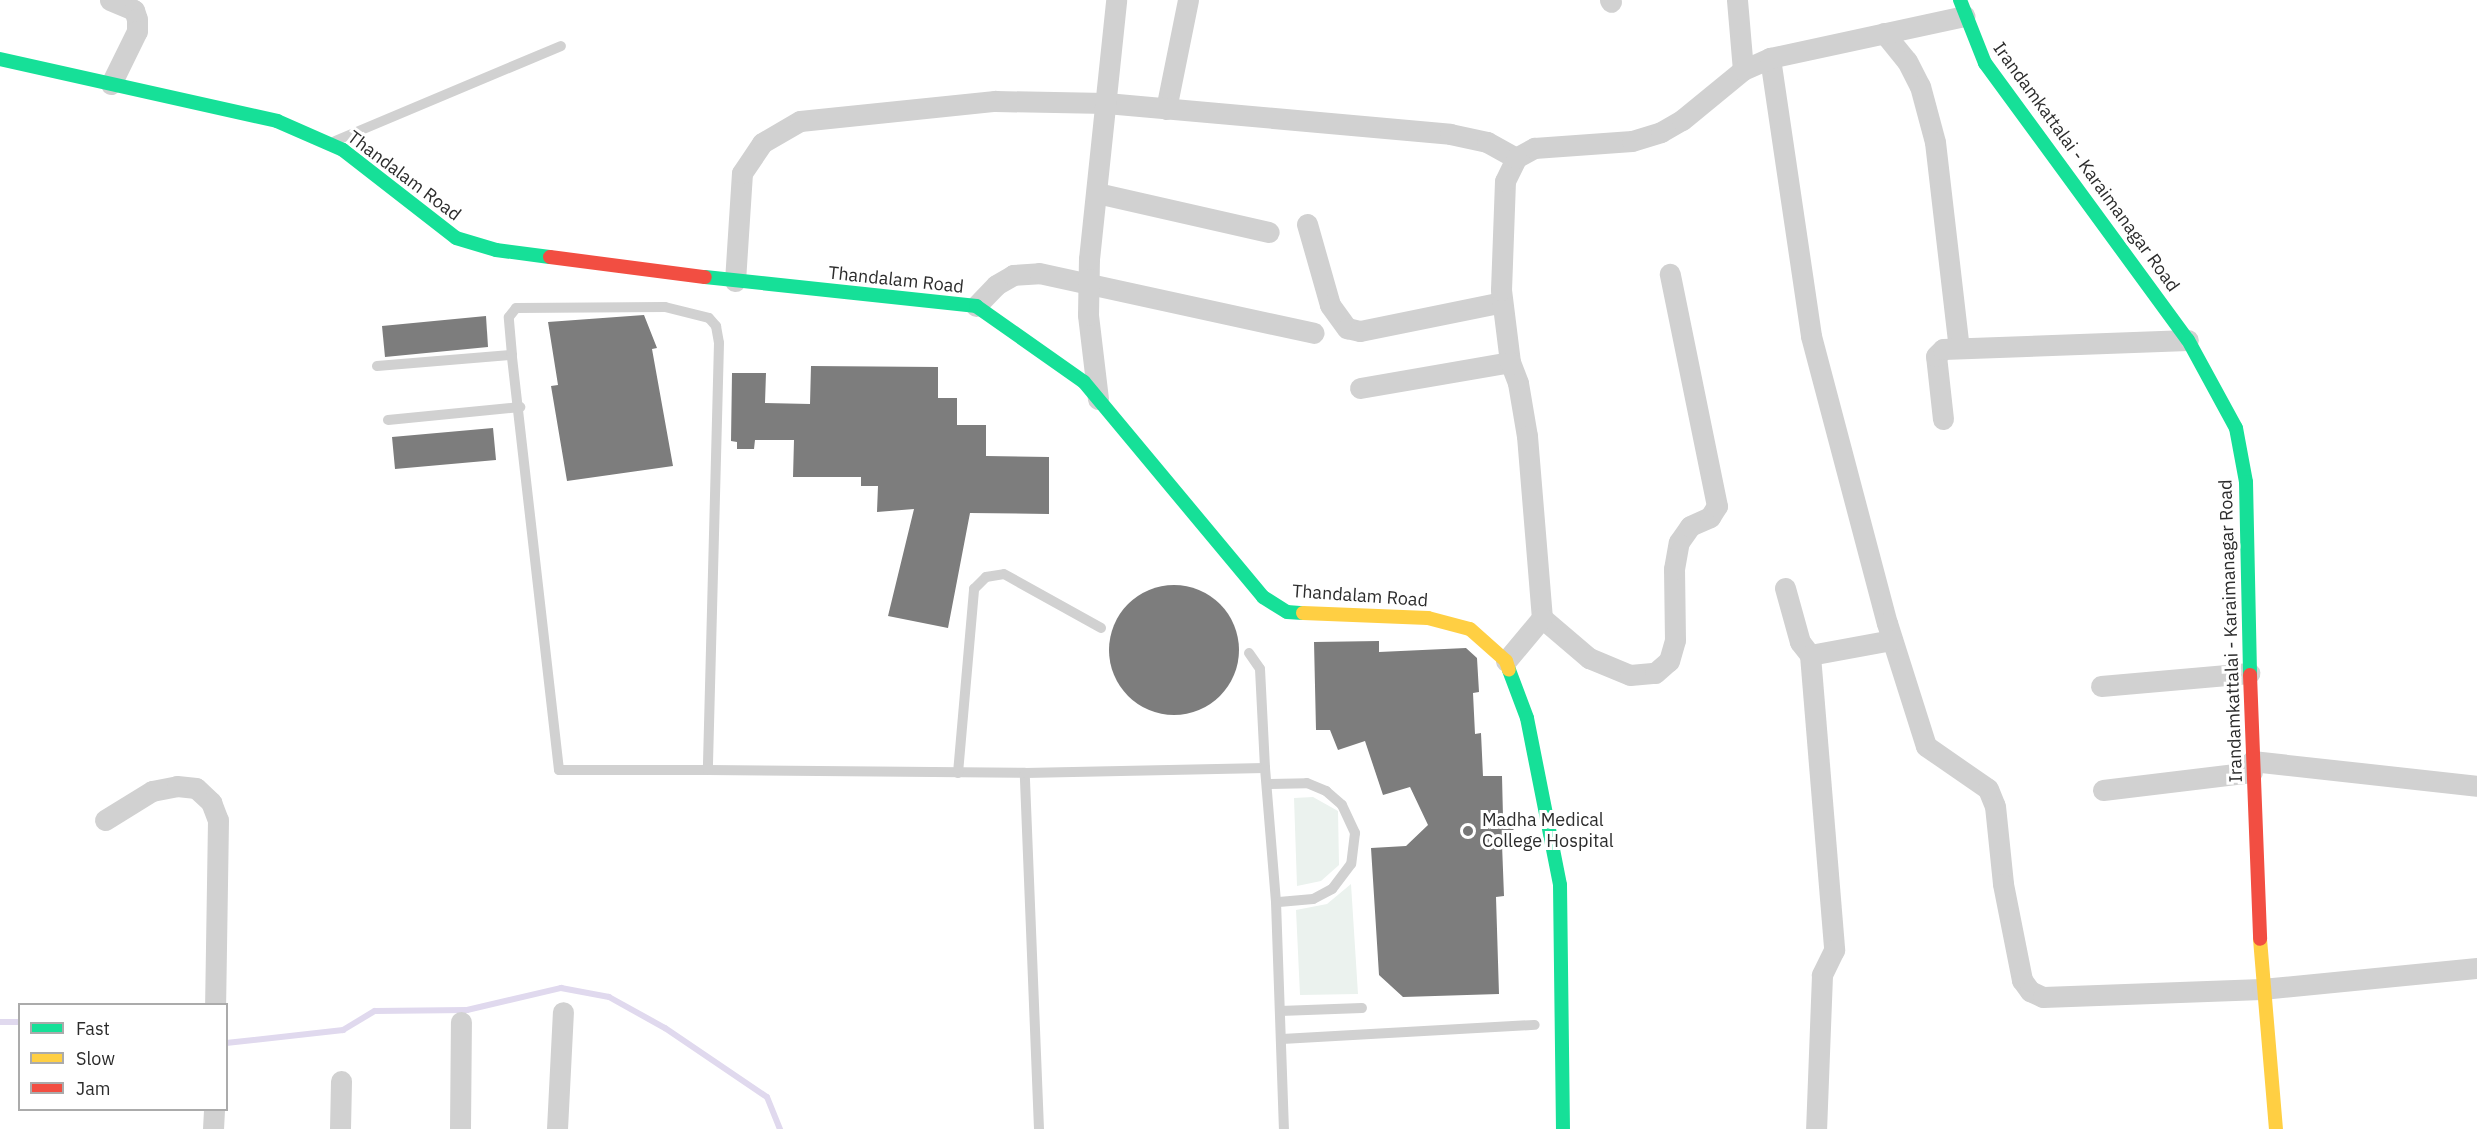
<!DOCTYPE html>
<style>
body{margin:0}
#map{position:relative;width:2477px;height:1129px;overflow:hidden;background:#fff;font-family:"IBM Plex Sans",sans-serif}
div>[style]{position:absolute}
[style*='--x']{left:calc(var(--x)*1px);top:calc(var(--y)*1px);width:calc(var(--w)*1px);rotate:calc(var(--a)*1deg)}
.green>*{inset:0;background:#ebf2ee}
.stream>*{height:6px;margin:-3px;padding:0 3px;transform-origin:3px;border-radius:3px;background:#e0d9ee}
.building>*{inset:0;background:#7d7d7d}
.round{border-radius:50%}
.lane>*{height:10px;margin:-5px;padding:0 5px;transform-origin:5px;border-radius:5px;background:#d1d1d1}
.street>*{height:21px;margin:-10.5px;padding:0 10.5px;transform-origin:10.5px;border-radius:10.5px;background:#d1d1d1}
.fast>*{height:14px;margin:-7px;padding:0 7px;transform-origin:7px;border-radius:7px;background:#16e098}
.slow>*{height:14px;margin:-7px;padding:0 7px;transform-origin:7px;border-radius:7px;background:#ffcf43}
.jam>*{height:14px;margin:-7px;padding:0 7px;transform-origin:7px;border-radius:7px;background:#f24e42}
.dots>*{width:16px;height:16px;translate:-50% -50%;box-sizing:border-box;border:3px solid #fff;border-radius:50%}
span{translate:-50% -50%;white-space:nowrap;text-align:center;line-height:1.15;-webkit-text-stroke:6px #fff;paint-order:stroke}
.street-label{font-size:18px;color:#2c2c2c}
.poi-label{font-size:18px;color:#2c2c2c}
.left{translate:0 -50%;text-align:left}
.legend{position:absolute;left:18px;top:1003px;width:210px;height:108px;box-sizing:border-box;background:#fff;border:2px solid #ababab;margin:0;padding:8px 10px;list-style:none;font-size:18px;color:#2c2c2c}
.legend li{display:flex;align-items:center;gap:12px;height:30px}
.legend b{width:30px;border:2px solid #ababab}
</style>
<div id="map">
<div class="green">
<i style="clip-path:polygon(1313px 797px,1338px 811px,1339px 865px,1321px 881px,1297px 886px,1294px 798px)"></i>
<i style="clip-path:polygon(1351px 884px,1358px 994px,1300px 995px,1296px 910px,1327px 904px)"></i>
</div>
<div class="stream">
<i style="--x:0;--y:1022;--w:20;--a:0"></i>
<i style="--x:226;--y:1043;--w:118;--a:-6.3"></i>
<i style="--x:343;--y:1030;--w:37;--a:-31"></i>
<i style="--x:375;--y:1011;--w:92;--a:-0.6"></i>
<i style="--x:467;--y:1010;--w:97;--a:-13.2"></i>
<i style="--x:561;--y:988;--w:49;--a:10.6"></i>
<i style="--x:609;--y:997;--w:64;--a:29"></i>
<i style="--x:665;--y:1028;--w:123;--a:34.1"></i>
<i style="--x:767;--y:1097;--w:35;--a:68"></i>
</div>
<div class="building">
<i style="clip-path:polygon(644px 315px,657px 348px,652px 349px,673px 466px,567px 481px,551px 386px,558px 385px,548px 322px)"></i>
<i style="clip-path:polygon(486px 316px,488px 347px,385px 357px,382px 326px)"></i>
<i style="clip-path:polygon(811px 366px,938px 367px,938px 398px,957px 398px,957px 425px,986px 425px,986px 456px,1049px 457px,1049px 514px,970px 513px,948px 628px,888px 616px,914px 509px,877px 512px,878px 486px,861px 486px,861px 477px,793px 477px,794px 440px,755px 440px,754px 449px,737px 449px,737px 442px,731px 441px,732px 373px,766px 373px,765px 403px,810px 404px)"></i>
<i style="clip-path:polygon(493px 428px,496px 460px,395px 469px,392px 437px)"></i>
<i class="round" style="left:1109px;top:585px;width:130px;height:130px"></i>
<i style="clip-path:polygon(1379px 641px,1379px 652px,1466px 648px,1477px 658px,1479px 692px,1473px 693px,1475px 734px,1481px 733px,1483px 776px,1502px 776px,1503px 817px,1513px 818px,1514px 843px,1502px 844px,1504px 896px,1496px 897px,1499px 994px,1403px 997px,1379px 975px,1371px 848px,1406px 846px,1428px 825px,1410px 787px,1383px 795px,1365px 741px,1338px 750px,1330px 730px,1316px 730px,1314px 642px)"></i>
</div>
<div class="lane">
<i style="--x:335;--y:141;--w:245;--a:-22.8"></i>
<i style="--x:377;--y:366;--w:135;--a:-4.7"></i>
<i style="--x:388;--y:420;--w:133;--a:-5.6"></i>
<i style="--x:1249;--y:653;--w:19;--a:55"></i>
<i style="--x:1260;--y:669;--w:99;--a:87.1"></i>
<i style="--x:708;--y:770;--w:149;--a:180"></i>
<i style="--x:559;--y:770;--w:418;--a:-96.5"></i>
<i style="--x:512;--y:355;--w:38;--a:-95"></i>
<i style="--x:509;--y:317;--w:11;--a:-52"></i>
<i style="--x:516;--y:308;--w:149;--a:-0.4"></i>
<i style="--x:665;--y:307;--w:45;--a:14"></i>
<i style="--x:709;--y:318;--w:11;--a:49"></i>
<i style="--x:716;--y:326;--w:17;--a:80"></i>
<i style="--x:719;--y:343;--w:427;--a:91.5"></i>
<i style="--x:708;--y:770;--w:317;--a:0.5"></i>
<i style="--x:958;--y:773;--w:185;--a:-85"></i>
<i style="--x:974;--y:589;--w:17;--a:-45"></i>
<i style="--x:986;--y:577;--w:18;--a:-9"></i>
<i style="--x:1004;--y:574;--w:111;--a:29.1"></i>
<i style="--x:1268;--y:784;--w:39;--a:-1"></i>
<i style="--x:1307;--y:783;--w:21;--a:23"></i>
<i style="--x:1326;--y:791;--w:21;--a:41"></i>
<i style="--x:1342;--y:805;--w:31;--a:65"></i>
<i style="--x:1355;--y:833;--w:31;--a:97"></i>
<i style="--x:1351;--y:864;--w:31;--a:127"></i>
<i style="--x:1332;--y:889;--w:21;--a:152"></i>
<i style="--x:1313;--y:899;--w:37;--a:175"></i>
<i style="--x:1280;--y:1011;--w:82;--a:-2.1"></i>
<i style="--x:1282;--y:1039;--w:253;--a:-3.2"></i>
<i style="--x:1039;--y:1129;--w:356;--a:-92.3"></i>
<i style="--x:1025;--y:773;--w:240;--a:-1.2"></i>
<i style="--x:1265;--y:768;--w:134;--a:85.3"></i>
<i style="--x:1276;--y:902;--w:227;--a:88"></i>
</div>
<div class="street">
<i style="--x:110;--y:0;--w:26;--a:23"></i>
<i style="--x:134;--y:10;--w:9;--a:72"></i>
<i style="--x:137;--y:19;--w:12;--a:90"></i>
<i style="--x:137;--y:31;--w:59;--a:116.1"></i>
<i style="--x:1610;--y:0;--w:2;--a:63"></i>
<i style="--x:1737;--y:0;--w:70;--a:85.1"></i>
<i style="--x:1884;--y:33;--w:36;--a:51"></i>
<i style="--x:1907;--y:61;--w:28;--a:63"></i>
<i style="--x:1920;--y:86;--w:58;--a:75"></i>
<i style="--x:1935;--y:142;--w:207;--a:83.4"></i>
<i style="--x:1770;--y:58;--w:281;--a:81.6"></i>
<i style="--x:1811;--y:336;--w:297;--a:75.2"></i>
<i style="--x:1887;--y:623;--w:129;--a:72.4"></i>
<i style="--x:1926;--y:746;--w:75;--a:34.7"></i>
<i style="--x:1988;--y:789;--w:18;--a:68"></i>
<i style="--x:1995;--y:806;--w:78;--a:84.1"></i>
<i style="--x:2003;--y:884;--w:98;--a:78.8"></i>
<i style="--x:2022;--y:980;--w:14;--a:54"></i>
<i style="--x:2030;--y:991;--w:14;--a:25"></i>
<i style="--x:2043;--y:997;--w:219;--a:-2.1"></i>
<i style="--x:2262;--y:989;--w:216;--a:-5.6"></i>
<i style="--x:1166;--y:109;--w:111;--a:-78.6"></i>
<i style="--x:1097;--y:193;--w:176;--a:12.8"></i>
<i style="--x:1307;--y:224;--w:84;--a:74.1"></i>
<i style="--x:1330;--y:305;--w:29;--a:54"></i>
<i style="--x:1347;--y:328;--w:13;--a:13"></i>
<i style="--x:1360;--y:331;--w:145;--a:-11.5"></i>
<i style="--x:735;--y:281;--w:108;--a:-86.3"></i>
<i style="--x:742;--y:173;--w:36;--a:-56"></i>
<i style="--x:762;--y:143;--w:44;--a:-30.1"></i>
<i style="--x:800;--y:121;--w:196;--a:-5.9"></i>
<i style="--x:995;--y:101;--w:111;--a:1"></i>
<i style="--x:1106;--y:103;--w:345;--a:5.1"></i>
<i style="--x:1450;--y:134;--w:38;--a:12"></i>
<i style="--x:1487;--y:142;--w:33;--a:29"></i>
<i style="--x:976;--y:306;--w:29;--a:-46"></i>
<i style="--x:996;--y:285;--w:20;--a:-30"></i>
<i style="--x:1013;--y:275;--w:26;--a:-4"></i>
<i style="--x:1039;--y:273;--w:281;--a:12.3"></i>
<i style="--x:1510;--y:362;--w:73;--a:-97.1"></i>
<i style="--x:1501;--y:290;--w:109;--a:-87.9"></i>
<i style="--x:1505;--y:181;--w:25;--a:-64"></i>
<i style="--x:1516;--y:158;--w:21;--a:-29"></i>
<i style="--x:1534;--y:148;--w:98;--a:-4.1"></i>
<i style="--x:1632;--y:141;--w:30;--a:-17"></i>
<i style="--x:1661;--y:132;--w:24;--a:-30"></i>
<i style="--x:1682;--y:120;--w:79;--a:-39.3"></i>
<i style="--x:1743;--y:70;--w:30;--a:-24"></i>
<i style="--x:1770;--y:58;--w:199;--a:-12.2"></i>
<i style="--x:1360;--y:388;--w:152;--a:-9.8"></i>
<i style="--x:1510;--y:362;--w:22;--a:69"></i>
<i style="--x:1518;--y:383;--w:54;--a:80.4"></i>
<i style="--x:1527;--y:436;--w:183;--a:85.3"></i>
<i style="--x:1542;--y:618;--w:62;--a:40.4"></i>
<i style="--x:1589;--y:658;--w:44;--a:22.5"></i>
<i style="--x:1630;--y:675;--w:25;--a:-5"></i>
<i style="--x:1655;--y:673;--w:18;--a:-41"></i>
<i style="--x:1669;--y:661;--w:22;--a:-74"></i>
<i style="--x:1675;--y:640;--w:71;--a:-90.8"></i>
<i style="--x:1674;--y:569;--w:27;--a:-80"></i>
<i style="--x:1679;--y:542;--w:19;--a:-55"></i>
<i style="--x:1690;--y:526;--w:22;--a:-24"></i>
<i style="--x:1710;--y:517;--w:13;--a:-58"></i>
<i style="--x:1717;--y:506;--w:237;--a:-101.5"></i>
<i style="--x:1098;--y:399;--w:85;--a:-96.8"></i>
<i style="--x:1088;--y:315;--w:56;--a:-89"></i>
<i style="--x:1089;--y:259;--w:260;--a:-84"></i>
<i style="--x:1943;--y:419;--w:63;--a:-96.3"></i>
<i style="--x:1936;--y:356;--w:10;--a:-45"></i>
<i style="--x:1943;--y:349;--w:245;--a:-2.1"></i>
<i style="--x:1785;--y:588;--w:56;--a:74.5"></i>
<i style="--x:1800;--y:642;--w:16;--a:52"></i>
<i style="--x:1810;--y:655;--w:83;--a:-10.4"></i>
<i style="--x:1810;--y:655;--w:296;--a:85.3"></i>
<i style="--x:1834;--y:950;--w:28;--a:116"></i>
<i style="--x:1822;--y:975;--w:154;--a:92.2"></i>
<i style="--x:1506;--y:661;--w:56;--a:-50.1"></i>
<i style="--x:2101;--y:686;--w:149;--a:-5"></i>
<i style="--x:2252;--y:761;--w:226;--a:6.3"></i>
<i style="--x:2103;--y:790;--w:150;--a:-6.9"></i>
<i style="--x:105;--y:820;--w:55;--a:-31.7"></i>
<i style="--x:152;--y:791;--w:25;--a:-11"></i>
<i style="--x:177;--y:786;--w:19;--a:6"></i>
<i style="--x:196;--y:788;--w:21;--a:43"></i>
<i style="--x:211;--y:802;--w:19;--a:69"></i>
<i style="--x:218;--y:820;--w:184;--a:90.9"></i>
<i style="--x:213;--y:1129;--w:19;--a:-87"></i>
<i style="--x:340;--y:1129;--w:48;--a:-88.8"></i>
<i style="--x:460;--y:1129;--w:107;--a:-89.5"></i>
<i style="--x:557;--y:1129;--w:117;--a:-87.1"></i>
</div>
<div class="fast">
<i style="--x:1960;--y:0;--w:68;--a:68.4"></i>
<i style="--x:1985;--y:63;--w:343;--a:53.8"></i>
<i style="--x:2188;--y:340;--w:100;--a:61.4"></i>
<i style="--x:2236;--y:428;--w:55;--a:79.5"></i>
<i style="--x:2246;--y:482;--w:193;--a:88.8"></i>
<i style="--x:0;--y:59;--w:284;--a:12.6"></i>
<i style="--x:277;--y:121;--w:72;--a:23.7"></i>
<i style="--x:343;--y:150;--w:143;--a:37.9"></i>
<i style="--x:456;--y:238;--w:42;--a:16.7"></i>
<i style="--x:496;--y:250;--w:54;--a:7.4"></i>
<i style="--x:705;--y:277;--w:273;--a:6.1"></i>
<i style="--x:976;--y:306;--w:132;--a:35.1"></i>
<i style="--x:1084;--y:382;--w:280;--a:50.2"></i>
<i style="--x:1263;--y:597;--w:28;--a:32"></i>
<i style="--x:1287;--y:612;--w:16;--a:4"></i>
<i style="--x:1509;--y:670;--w:51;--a:69.4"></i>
<i style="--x:1527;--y:718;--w:170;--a:78.8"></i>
<i style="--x:1560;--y:885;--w:244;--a:89.3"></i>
</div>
<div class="slow">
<i style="--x:1303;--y:613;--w:125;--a:2.3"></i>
<i style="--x:1428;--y:618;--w:43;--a:14.7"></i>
<i style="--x:1470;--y:629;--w:48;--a:41.6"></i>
<i style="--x:1506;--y:661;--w:9;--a:72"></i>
<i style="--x:2260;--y:939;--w:191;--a:85.2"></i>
</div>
<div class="jam">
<i style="--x:550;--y:257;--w:156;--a:7.4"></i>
<i style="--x:2250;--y:675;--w:264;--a:87.8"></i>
</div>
<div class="dots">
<i style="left:1468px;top:831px;background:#767676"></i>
</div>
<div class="street-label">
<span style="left:2086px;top:167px;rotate:54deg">Irandamkattalai - Karaimanagar Road</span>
<span style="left:404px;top:176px;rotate:37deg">Thandalam Road</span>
<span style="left:896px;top:280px;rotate:6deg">Thandalam Road</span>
<span style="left:1360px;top:596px;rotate:4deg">Thandalam Road</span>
<span style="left:2231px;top:631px;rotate:-92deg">Irandamkattalai - Karaimanagar Road</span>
</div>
<div class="poi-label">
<span class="left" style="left:1482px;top:831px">Madha Medical<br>College Hospital</span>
</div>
<ul class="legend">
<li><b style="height:8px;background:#16e098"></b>Fast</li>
<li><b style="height:8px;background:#ffcf43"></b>Slow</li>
<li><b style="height:8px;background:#f24e42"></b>Jam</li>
</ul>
</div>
